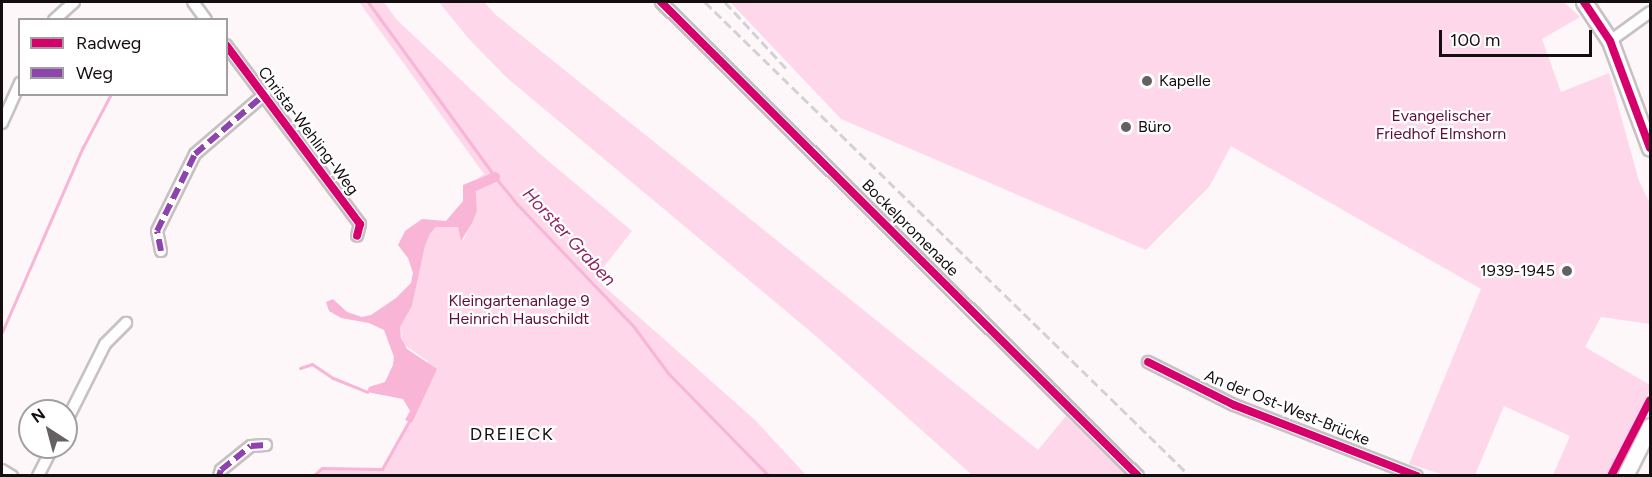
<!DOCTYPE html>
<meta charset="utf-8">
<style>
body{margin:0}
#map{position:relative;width:1652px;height:477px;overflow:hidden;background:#fdf7fa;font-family:Figtree,sans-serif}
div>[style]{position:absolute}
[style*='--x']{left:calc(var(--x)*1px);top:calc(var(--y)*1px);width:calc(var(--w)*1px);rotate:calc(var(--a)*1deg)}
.green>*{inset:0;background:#fed8ea}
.water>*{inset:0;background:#f8b5d6}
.stream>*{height:3px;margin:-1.5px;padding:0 1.5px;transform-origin:1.5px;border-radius:1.5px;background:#f8b5d6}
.canal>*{height:10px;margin:-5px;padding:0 5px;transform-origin:5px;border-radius:5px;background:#f8b5d6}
.roads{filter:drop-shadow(2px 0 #c7c1c4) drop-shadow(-2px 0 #c7c1c4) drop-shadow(0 2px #c7c1c4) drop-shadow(0 -2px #c7c1c4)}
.street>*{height:10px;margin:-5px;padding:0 5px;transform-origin:5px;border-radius:5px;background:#fffefe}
.secondary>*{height:15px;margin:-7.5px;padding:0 7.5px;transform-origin:7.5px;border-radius:7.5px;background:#fffefe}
.rail>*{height:3px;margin-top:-1.5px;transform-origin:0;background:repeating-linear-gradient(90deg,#d3d2d2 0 9px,transparent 0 13.5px)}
.quiet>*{height:6px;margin-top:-3px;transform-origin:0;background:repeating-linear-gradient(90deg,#8e44ad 0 12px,transparent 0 18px)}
.cycleway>*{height:8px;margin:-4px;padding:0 4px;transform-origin:4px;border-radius:4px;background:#d6006c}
.dots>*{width:16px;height:16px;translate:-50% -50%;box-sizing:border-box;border:3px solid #fff;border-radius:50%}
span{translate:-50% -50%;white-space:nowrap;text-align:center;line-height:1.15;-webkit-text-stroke:4.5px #fff;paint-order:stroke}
.poi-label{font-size:16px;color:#150e11}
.left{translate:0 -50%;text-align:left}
.right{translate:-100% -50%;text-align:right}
.park-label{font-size:16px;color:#5f0d3e}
.street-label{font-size:16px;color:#150e11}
.water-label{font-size:18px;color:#8f2562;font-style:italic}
.neighbourhood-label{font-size:18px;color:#150e11;letter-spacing:1.5px}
.frame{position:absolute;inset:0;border:3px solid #150e11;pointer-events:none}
.legend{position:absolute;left:18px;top:18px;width:210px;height:78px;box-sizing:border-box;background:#fff;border:2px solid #a19fa0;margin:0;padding:8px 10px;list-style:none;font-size:18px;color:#150e11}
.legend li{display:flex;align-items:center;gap:12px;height:30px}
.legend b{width:30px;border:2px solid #a19fa0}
.north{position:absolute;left:18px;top:399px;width:60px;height:60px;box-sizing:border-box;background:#fff;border:2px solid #a19fa0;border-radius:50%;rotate:324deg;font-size:16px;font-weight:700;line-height:24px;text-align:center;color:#150e11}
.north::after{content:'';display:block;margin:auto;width:21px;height:27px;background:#666063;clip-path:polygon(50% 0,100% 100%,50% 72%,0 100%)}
.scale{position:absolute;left:1439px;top:30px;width:153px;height:27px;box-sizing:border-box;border:3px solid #150e11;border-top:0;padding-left:8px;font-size:18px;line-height:21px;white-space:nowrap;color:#150e11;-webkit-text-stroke:4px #fff;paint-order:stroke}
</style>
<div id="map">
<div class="green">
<i style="clip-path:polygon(359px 2px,384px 2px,397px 20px,540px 154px,632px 231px,595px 278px,755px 420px,806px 475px,313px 476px,322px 468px,382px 469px,409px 421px,412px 422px,420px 405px,428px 361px,403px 344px,400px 327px,412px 306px,425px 246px,430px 234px,436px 227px,459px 227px,463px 241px,477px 211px,475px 180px,484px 174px)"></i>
<i style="clip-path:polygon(439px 2px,484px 2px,496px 15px,1038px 450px,1066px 416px,1126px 475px,972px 475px,817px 337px,506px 77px,468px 38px)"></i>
<i style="clip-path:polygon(730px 2px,1564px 2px,1580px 17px,1542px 39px,1561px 92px,1609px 73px,1639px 181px,1650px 203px,1650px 324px,1601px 317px,1585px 347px,1650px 385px,1650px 390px,1608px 475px,1553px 475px,1570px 436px,1504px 406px,1475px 475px,1444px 475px,1409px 464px,1481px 289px,1231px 146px,1209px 187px,1146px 250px,841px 119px)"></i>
</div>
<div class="water">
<i style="clip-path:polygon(475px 180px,477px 211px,472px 223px,461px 241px,458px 227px,436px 227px,430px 234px,425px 246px,412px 306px,400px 327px,401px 338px,407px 349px,437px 369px,412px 423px,405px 420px,410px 411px,403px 399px,367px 392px,369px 387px,385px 382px,393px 365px,394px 357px,384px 330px,369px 323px,341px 318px,329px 311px,326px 302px,333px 299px,347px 312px,362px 317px,371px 315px,396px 298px,411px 283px,413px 273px,408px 258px,398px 245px,405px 231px,422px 219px,446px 221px,463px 201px,463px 185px)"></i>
</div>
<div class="stream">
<i style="--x:368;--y:2;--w:216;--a:54"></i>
<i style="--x:495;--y:177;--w:35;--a:51"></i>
<i style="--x:517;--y:204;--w:170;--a:46.4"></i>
<i style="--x:634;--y:327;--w:57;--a:53.5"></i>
<i style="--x:668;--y:373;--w:144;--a:45.6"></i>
<i style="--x:2;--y:332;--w:202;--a:-66.4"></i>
<i style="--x:83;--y:147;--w:60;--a:-62.2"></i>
<i style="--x:300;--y:368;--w:13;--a:-18"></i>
<i style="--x:312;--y:364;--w:25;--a:34"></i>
<i style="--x:333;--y:378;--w:37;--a:22"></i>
<i style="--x:313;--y:476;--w:12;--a:-42"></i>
<i style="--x:322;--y:468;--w:60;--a:1"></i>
<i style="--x:382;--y:469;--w:55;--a:-60.6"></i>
</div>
<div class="canal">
<i style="--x:475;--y:186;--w:22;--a:-24"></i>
</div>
<div class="roads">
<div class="street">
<i style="--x:193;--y:2;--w:22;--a:54"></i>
<i style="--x:661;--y:2;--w:672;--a:44.82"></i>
<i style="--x:54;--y:20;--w:27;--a:-42"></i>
<i style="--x:1610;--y:41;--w:49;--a:-35.9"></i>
<i style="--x:226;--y:45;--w:224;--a:53.2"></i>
<i style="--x:360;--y:224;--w:12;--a:104"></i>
<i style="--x:2;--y:123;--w:44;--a:-65.8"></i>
<i style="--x:161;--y:251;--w:20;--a:-101"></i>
<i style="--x:157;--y:231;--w:86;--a:-63.7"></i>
<i style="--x:195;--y:154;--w:92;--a:-40.6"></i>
<i style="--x:1148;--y:362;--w:96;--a:26.6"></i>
<i style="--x:1234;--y:405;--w:196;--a:21.2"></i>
<i style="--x:66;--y:422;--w:87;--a:-63.4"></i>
<i style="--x:105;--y:344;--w:30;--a:-45"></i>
<i style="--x:2;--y:470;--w:12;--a:31"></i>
<i style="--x:38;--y:476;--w:33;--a:-63"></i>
<i style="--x:219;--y:476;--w:6;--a:-72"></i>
<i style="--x:221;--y:470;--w:38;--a:-39"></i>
<i style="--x:251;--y:446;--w:15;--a:-4"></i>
</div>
<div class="secondary">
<i style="--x:1584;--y:2;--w:47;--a:56.3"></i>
<i style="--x:1610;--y:41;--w:114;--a:69.5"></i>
<i style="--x:1625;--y:476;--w:56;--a:-63.4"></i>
</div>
</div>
<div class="rail">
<i style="--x:705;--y:2;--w:678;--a:44.34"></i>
<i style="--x:725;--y:2;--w:90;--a:47.3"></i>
</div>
<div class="quiet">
<i style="--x:161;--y:251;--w:20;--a:-101"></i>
<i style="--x:157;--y:231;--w:86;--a:-63.7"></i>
<i style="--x:195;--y:154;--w:92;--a:-40.6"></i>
<i style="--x:219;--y:476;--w:6;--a:-72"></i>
<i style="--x:221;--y:470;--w:38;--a:-39"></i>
<i style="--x:251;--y:446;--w:15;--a:-4"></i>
</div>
<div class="cycleway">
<i style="--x:661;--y:2;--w:672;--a:44.82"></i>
<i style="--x:1584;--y:2;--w:47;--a:56.3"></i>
<i style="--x:1610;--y:41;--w:114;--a:69.5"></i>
<i style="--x:226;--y:45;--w:224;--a:53.2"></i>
<i style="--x:360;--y:224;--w:12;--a:104"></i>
<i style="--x:1148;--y:362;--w:96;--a:26.6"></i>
<i style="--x:1234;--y:405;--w:196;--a:21.2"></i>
<i style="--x:1611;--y:476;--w:85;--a:-62.8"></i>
</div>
<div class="dots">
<i style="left:1147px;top:81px;background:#666063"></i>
<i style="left:1126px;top:127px;background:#666063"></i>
<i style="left:1567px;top:271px;background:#666063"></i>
</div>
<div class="poi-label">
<span class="left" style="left:1159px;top:81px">Kapelle</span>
<span class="left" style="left:1138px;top:127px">Büro</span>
<span class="right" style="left:1555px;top:271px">1939-1945</span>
</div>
<div class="park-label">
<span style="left:1441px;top:125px">Evangelischer<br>Friedhof Elmshorn</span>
<span style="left:519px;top:310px">Kleingartenanlage 9<br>Heinrich Hauschildt</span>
</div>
<div class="street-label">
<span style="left:308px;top:131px;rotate:53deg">Christa-Wehling-Weg</span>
<span style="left:910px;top:228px;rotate:45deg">Bockelpromenade</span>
<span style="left:1287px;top:408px;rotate:22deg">An der Ost-West-Brücke</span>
</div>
<div class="water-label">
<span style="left:569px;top:237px;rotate:47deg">Horster Graben</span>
</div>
<div class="neighbourhood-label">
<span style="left:512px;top:434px">DREIECK</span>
</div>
<div class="frame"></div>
<ul class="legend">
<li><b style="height:8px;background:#d6006c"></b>Radweg</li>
<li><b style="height:8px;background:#8e44ad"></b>Weg</li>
</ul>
<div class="north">N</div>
<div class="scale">100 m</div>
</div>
